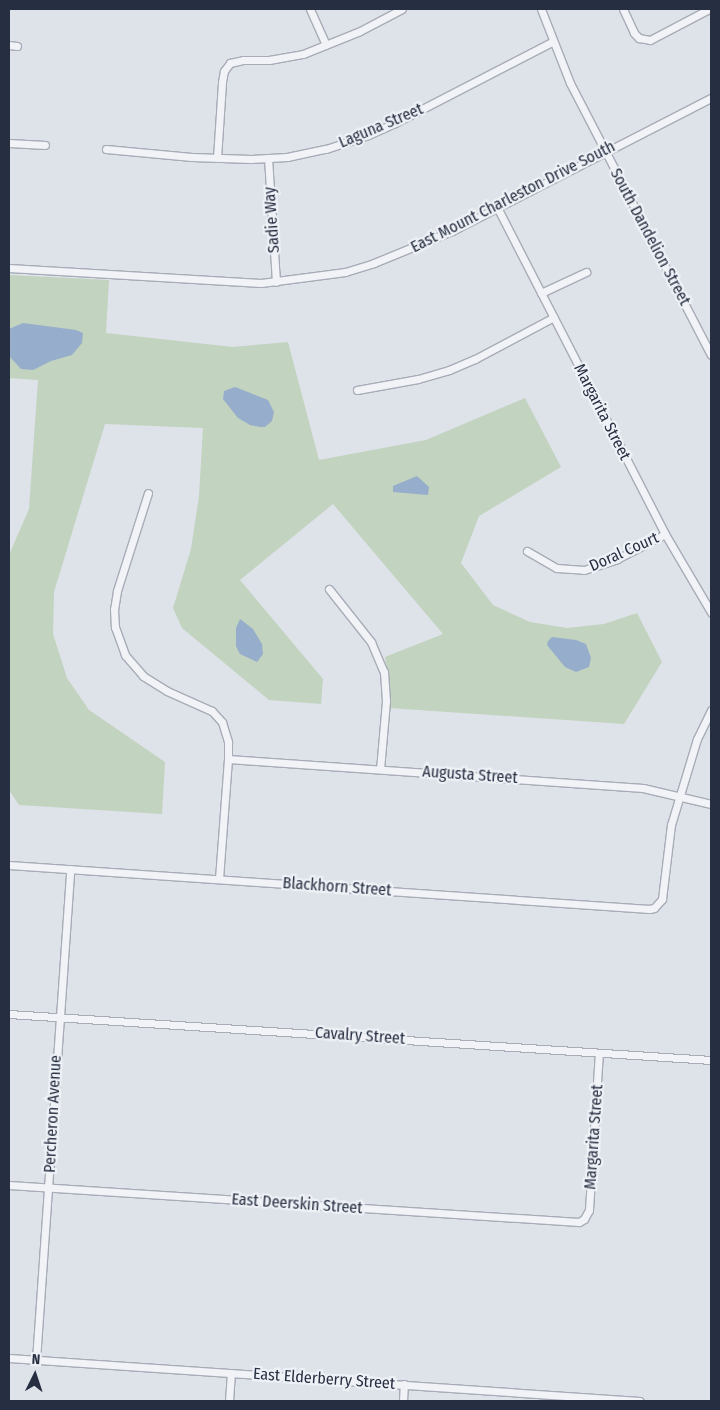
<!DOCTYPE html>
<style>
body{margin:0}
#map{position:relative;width:720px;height:1410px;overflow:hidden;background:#dee2e9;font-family:"Fira Sans Condensed",sans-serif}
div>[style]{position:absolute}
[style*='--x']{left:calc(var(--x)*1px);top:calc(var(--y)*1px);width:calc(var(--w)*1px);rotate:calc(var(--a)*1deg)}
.green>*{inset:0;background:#c2d3bf}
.water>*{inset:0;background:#96adcb}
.roads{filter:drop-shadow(1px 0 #a7acb7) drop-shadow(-1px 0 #a7acb7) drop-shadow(0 1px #a7acb7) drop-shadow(0 -1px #a7acb7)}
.minor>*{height:7px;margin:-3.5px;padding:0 3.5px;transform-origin:3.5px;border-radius:3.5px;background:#f1f3f7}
span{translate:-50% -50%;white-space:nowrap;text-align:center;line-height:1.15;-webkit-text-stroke:4.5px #eef1f6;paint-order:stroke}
.street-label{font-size:16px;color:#262e41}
.frame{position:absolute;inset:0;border:10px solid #262e41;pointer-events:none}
.north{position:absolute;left:10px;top:1350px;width:50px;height:50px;-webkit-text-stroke:4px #eef1f6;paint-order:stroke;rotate:4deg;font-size:14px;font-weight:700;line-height:20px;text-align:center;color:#262e41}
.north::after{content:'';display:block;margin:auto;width:18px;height:22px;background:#262e41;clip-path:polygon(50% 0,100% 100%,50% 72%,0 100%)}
</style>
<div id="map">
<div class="green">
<i style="clip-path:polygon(9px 275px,109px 280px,106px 333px,233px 347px,288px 342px,319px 460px,426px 440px,525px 398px,561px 467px,479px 516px,461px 563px,493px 605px,530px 622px,567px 628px,604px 624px,637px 613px,662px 662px,624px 724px,389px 708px,389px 680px,385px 657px,443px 634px,333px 504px,240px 580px,323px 679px,321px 704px,269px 700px,182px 628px,173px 608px,191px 549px,199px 496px,203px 428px,105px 424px,54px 592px,53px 634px,67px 678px,89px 710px,165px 762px,162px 814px,19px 805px,9px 790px,9px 555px,29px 509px,38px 380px,9px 378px)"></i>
</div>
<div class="water">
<i style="clip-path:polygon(23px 323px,76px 330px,83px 333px,82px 343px,72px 355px,51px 361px,33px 370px,21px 369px,9px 356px,9px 329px)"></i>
<i style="clip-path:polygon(235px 387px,268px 400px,274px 412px,272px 421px,265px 427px,260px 427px,250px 425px,238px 418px,223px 399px,224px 391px)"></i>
<i style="clip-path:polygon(417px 476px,429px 487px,428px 495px,393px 492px,393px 486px)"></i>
<i style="clip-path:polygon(240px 619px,253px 629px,262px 644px,263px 654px,257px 662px,240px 654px,236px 646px,236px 628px)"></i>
<i style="clip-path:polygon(552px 637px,576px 640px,586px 644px,591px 658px,589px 667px,576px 672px,565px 667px,547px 645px,548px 641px)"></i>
</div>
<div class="roads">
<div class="minor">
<i style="--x:310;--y:9;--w:39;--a:66"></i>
<i style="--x:541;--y:9;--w:79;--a:68.6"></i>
<i style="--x:570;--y:83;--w:306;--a:62.6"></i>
<i style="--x:623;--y:9;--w:26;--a:65"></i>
<i style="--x:634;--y:33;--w:7;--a:45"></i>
<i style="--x:639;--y:38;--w:11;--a:10"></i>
<i style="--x:650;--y:40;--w:67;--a:-27.7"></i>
<i style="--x:9;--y:45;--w:8;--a:7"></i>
<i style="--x:9;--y:143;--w:36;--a:3"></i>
<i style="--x:106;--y:149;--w:86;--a:5.3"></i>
<i style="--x:192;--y:157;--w:59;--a:1.9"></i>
<i style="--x:251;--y:159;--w:36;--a:-3"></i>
<i style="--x:287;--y:157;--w:40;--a:-12"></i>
<i style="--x:326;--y:149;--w:44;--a:-18.4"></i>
<i style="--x:368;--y:135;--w:30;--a:-24"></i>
<i style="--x:395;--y:123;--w:177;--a:-27.3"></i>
<i style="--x:217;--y:158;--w:76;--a:-86.2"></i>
<i style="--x:222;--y:82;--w:11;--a:-80"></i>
<i style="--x:224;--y:71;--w:10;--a:-53"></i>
<i style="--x:230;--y:63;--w:13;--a:-13"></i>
<i style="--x:243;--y:60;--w:26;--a:0"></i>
<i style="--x:269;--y:60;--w:35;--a:-10"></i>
<i style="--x:303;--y:54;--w:61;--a:-22"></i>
<i style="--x:360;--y:31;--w:47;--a:-27.6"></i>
<i style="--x:268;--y:158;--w:124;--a:86.3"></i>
<i style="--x:498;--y:209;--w:365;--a:62.8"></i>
<i style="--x:665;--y:534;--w:91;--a:59.5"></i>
<i style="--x:9;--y:268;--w:252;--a:3.4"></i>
<i style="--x:261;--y:283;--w:85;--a:-7.5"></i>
<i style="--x:345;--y:272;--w:30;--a:-17"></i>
<i style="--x:374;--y:263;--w:84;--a:-22.3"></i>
<i style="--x:452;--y:231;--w:291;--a:-27.2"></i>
<i style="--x:541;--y:293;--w:50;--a:-25"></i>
<i style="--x:357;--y:390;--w:62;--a:-10.2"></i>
<i style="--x:418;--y:379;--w:32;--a:-16"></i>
<i style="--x:449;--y:370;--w:28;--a:-23"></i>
<i style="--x:475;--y:359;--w:89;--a:-28"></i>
<i style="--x:148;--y:493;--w:103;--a:107.6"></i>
<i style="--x:117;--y:591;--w:18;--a:99"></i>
<i style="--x:114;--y:609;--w:18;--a:87"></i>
<i style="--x:115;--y:627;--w:30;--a:70"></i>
<i style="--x:125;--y:655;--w:28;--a:49"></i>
<i style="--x:143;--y:676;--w:28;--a:32"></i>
<i style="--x:167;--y:691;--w:49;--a:24"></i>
<i style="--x:212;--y:711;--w:15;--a:48"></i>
<i style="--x:222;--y:722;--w:21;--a:73"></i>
<i style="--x:228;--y:742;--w:17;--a:90"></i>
<i style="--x:228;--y:759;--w:120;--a:94.3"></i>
<i style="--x:527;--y:551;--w:34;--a:30"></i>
<i style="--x:557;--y:568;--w:27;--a:4"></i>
<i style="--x:584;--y:570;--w:35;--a:-18"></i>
<i style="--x:617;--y:559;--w:54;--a:-27.5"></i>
<i style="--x:329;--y:589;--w:68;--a:51.6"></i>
<i style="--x:371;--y:642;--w:33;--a:67"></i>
<i style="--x:384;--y:672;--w:29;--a:86"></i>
<i style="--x:386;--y:701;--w:68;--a:95"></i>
<i style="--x:228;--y:759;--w:416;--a:4"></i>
<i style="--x:643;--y:788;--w:70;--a:13.2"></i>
<i style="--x:9;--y:865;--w:642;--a:3.93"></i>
<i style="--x:649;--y:909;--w:5;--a:-11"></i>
<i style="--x:654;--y:908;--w:12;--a:-48"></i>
<i style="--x:662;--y:899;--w:75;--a:-83.1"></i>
<i style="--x:671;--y:825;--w:90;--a:-73.2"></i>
<i style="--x:697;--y:739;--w:32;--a:-64"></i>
<i style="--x:9;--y:1014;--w:704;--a:3.75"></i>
<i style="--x:9;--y:1185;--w:571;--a:3.71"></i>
<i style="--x:579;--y:1222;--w:6;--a:-31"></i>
<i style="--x:584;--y:1219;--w:10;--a:-61"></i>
<i style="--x:589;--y:1210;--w:157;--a:-86.4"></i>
<i style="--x:9;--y:1358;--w:632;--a:3.9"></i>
<i style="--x:36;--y:1360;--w:492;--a:-86"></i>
<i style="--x:229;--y:1401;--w:28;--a:-86"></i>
<i style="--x:403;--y:1401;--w:17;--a:-87"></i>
</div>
</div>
<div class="street-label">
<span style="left:381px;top:126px;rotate:-23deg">Laguna Street</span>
<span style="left:513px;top:197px;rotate:-27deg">East Mount Charleston Drive South</span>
<span style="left:272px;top:220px;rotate:-94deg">Sadie Way</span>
<span style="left:650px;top:237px;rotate:62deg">South Dandelion Street</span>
<span style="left:602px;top:412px;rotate:63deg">Margarita Street</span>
<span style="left:624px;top:552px;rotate:-24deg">Doral Court</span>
<span style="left:470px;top:775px;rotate:4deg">Augusta Street</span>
<span style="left:337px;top:887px;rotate:4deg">Blackhorn Street</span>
<span style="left:360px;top:1036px;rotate:4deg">Cavalry Street</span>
<span style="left:53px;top:1114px;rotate:-87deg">Percheron Avenue</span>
<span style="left:594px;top:1137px;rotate:-86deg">Margarita Street</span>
<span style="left:297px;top:1204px;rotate:4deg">East Deerskin Street</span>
<span style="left:324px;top:1379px;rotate:4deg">East Elderberry Street</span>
</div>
<div class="frame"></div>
<div class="north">N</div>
</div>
